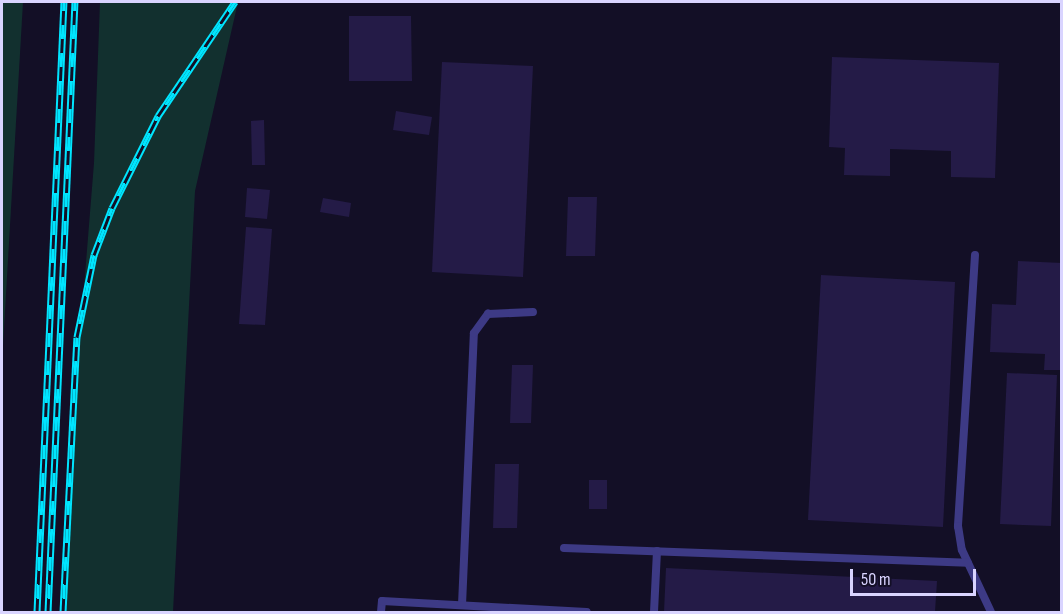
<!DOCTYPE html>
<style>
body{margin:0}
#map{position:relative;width:1063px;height:614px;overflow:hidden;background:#130f26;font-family:"Sofia Sans Condensed",sans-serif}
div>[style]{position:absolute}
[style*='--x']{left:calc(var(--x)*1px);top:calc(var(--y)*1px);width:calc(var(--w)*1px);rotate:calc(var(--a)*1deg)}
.green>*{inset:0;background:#12302f}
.building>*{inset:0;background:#241b47}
.service>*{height:8px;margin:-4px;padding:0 4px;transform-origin:4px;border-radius:4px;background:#3d3a85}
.rail>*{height:7px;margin-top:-3.5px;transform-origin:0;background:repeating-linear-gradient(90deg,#130f26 0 14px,#00e5ff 0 28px);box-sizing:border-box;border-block:2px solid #00e5ff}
span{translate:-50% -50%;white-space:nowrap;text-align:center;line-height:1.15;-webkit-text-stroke:4.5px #130f26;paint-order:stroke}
.frame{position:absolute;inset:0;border:3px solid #d9d4ff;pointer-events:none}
.scale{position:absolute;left:850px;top:569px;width:126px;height:27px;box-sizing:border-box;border:3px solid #d9d4ff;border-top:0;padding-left:8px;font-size:18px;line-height:21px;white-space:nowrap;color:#d9d4ff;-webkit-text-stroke:4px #130f26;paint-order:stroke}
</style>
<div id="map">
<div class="green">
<i style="clip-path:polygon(2px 2px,23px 2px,2px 363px)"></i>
<i style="clip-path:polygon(100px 2px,238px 2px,195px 191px,173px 612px,65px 612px,70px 462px,94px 163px)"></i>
</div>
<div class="building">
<i style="clip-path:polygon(349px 16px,411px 16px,412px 81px,349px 81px)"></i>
<i style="clip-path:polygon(832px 57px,999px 63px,995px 178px,951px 177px,951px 151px,890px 149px,890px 176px,844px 175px,845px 148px,829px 147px)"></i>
<i style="clip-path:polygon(442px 62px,533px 66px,523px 277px,432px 272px)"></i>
<i style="clip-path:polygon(396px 111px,432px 117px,429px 135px,393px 130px)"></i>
<i style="clip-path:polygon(264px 120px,265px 165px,252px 165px,251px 121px)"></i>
<i style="clip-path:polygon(247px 188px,270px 190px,267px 219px,245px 217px)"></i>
<i style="clip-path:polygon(568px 197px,597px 197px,595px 256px,566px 256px)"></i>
<i style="clip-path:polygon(323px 198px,351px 203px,349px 217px,320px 212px)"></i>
<i style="clip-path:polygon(246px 227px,272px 229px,265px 325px,239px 324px)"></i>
<i style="clip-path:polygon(1018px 261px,1062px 263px,1062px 370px,1044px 370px,1045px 354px,990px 352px,992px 304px,1016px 305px)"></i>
<i style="clip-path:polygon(821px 275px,955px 282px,943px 527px,808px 520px)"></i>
<i style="clip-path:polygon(512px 365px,533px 365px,531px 423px,510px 423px)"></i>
<i style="clip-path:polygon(1007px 373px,1057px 375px,1051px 526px,1000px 524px)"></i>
<i style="clip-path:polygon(495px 464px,519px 464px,517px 528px,493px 528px)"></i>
<i style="clip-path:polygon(589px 480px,607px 480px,607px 509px,589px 509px)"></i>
<i style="clip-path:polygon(666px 568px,937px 581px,935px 612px,664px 612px)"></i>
</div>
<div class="service">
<i style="--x:975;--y:255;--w:272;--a:93.6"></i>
<i style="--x:958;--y:526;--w:24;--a:81"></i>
<i style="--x:962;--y:550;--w:68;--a:64.9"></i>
<i style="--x:564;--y:548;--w:404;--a:2.1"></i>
<i style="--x:462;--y:605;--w:272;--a:-87.5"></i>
<i style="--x:474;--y:333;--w:24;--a:-54"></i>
<i style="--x:488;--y:314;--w:45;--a:-2.5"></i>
<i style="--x:381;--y:612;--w:11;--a:-85"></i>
<i style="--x:382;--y:601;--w:205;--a:3.1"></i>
<i style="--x:654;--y:612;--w:61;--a:-87.2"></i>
</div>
<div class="rail">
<i style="--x:37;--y:612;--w:611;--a:-87.47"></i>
<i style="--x:48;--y:612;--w:611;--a:-87.47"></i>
<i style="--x:63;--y:612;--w:275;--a:-87.1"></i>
<i style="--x:77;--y:337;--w:84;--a:-78.3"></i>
<i style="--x:94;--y:255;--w:50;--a:-69"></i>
<i style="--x:112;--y:208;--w:103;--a:-63.4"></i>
<i style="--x:158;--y:116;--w:138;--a:-56"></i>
</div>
<div class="frame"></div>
<div class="scale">50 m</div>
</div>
